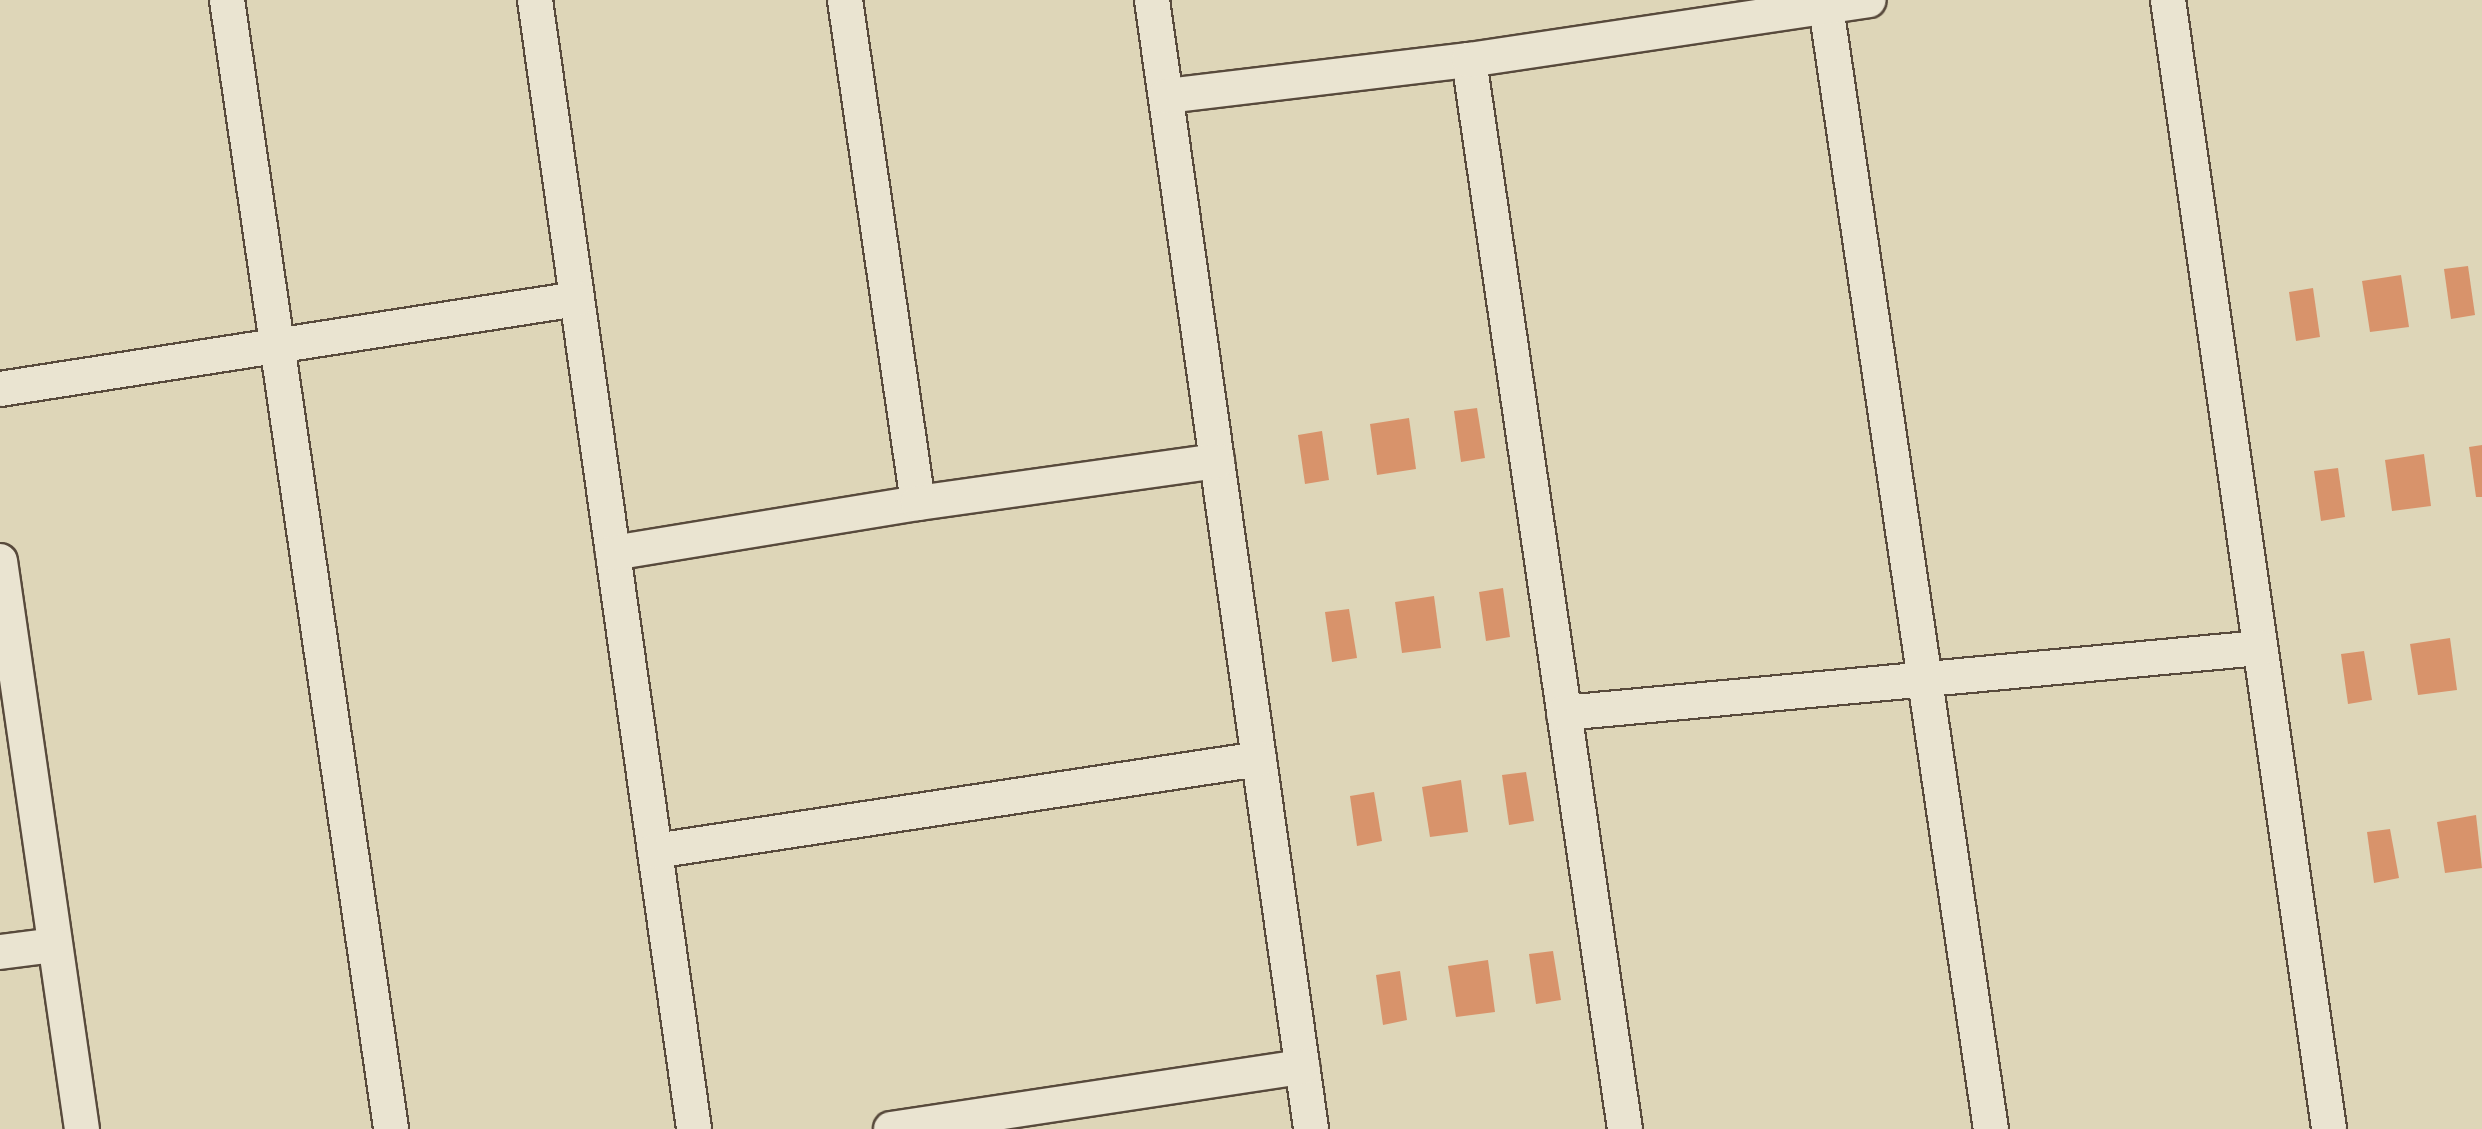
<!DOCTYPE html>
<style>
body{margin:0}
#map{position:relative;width:2482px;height:1129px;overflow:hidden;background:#ded6b8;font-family:Alegreya,serif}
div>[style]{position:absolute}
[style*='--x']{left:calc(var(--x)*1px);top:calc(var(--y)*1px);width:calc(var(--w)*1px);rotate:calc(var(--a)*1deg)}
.building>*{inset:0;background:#d8936b}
.roads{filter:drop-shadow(2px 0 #584a3c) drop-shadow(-2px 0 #584a3c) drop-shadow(0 2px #584a3c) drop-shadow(0 -2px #584a3c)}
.street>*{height:34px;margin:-17px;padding:0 17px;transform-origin:17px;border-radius:17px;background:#eae4d1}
span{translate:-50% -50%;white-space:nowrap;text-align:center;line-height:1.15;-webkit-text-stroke:8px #eae4d1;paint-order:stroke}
</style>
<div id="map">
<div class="building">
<i style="clip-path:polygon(2468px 266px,2475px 315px,2451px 319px,2444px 269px)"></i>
<i style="clip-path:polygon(2401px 275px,2409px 327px,2370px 332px,2362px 281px)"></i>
<i style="clip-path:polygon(2313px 288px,2320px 337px,2296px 341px,2289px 292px)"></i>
<i style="clip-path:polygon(1477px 408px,1485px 458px,1461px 462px,1454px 411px)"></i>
<i style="clip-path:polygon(1409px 418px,1416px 469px,1377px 475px,1370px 424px)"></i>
<i style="clip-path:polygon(1322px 431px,1329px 480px,1305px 484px,1298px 435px)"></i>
<i style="clip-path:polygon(2482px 445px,2482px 497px,2476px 497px,2469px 447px)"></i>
<i style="clip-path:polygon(2424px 454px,2431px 506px,2392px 511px,2385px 460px)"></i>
<i style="clip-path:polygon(2338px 468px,2345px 517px,2321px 521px,2314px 471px)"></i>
<i style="clip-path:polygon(1503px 588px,1510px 637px,1486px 641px,1479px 592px)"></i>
<i style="clip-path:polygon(1434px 596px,1441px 648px,1402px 653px,1395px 602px)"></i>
<i style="clip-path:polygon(1349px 609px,1357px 658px,1332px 662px,1325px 612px)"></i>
<i style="clip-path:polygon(2450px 638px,2457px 690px,2418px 695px,2410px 644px)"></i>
<i style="clip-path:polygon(2364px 651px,2372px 700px,2348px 704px,2341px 654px)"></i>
<i style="clip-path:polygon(1526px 772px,1534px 821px,1509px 825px,1502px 775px)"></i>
<i style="clip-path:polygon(1461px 780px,1468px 832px,1430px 837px,1422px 787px)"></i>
<i style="clip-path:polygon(1374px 792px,1382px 841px,1357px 846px,1350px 796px)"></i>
<i style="clip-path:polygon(2476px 815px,2482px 868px,2445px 873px,2437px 822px)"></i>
<i style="clip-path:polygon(2390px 829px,2399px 878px,2374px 883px,2367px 832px)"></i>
<i style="clip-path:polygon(1553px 951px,1561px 1000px,1536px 1004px,1529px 954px)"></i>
<i style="clip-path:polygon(1488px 960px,1495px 1012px,1456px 1017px,1448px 966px)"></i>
<i style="clip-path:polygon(1400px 971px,1407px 1020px,1383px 1025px,1376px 975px)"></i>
</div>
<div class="roads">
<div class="street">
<i style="--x:227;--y:0;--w:1141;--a:81.73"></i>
<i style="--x:535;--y:0;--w:1140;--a:81.98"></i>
<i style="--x:845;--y:0;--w:508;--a:81.74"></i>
<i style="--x:1152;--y:0;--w:1140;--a:81.98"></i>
<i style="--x:1825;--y:0;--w:1141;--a:81.64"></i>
<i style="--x:2168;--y:0;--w:1140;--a:81.88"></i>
<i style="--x:1469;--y:60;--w:1080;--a:81.7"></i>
<i style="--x:1166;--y:96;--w:305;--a:-6.8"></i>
<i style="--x:1469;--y:60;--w:404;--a:-8.5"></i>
<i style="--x:0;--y:389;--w:584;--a:-8.87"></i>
<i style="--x:613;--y:553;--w:309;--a:-9.3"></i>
<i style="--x:918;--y:503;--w:302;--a:-8"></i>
<i style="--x:0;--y:561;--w:574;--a:81.79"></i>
<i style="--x:1564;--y:713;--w:699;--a:-5.34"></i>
<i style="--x:655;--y:851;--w:611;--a:-8.66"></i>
<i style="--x:0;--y:952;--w:55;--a:-7.3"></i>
<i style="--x:891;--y:1129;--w:416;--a:-8.6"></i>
</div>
</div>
</div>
